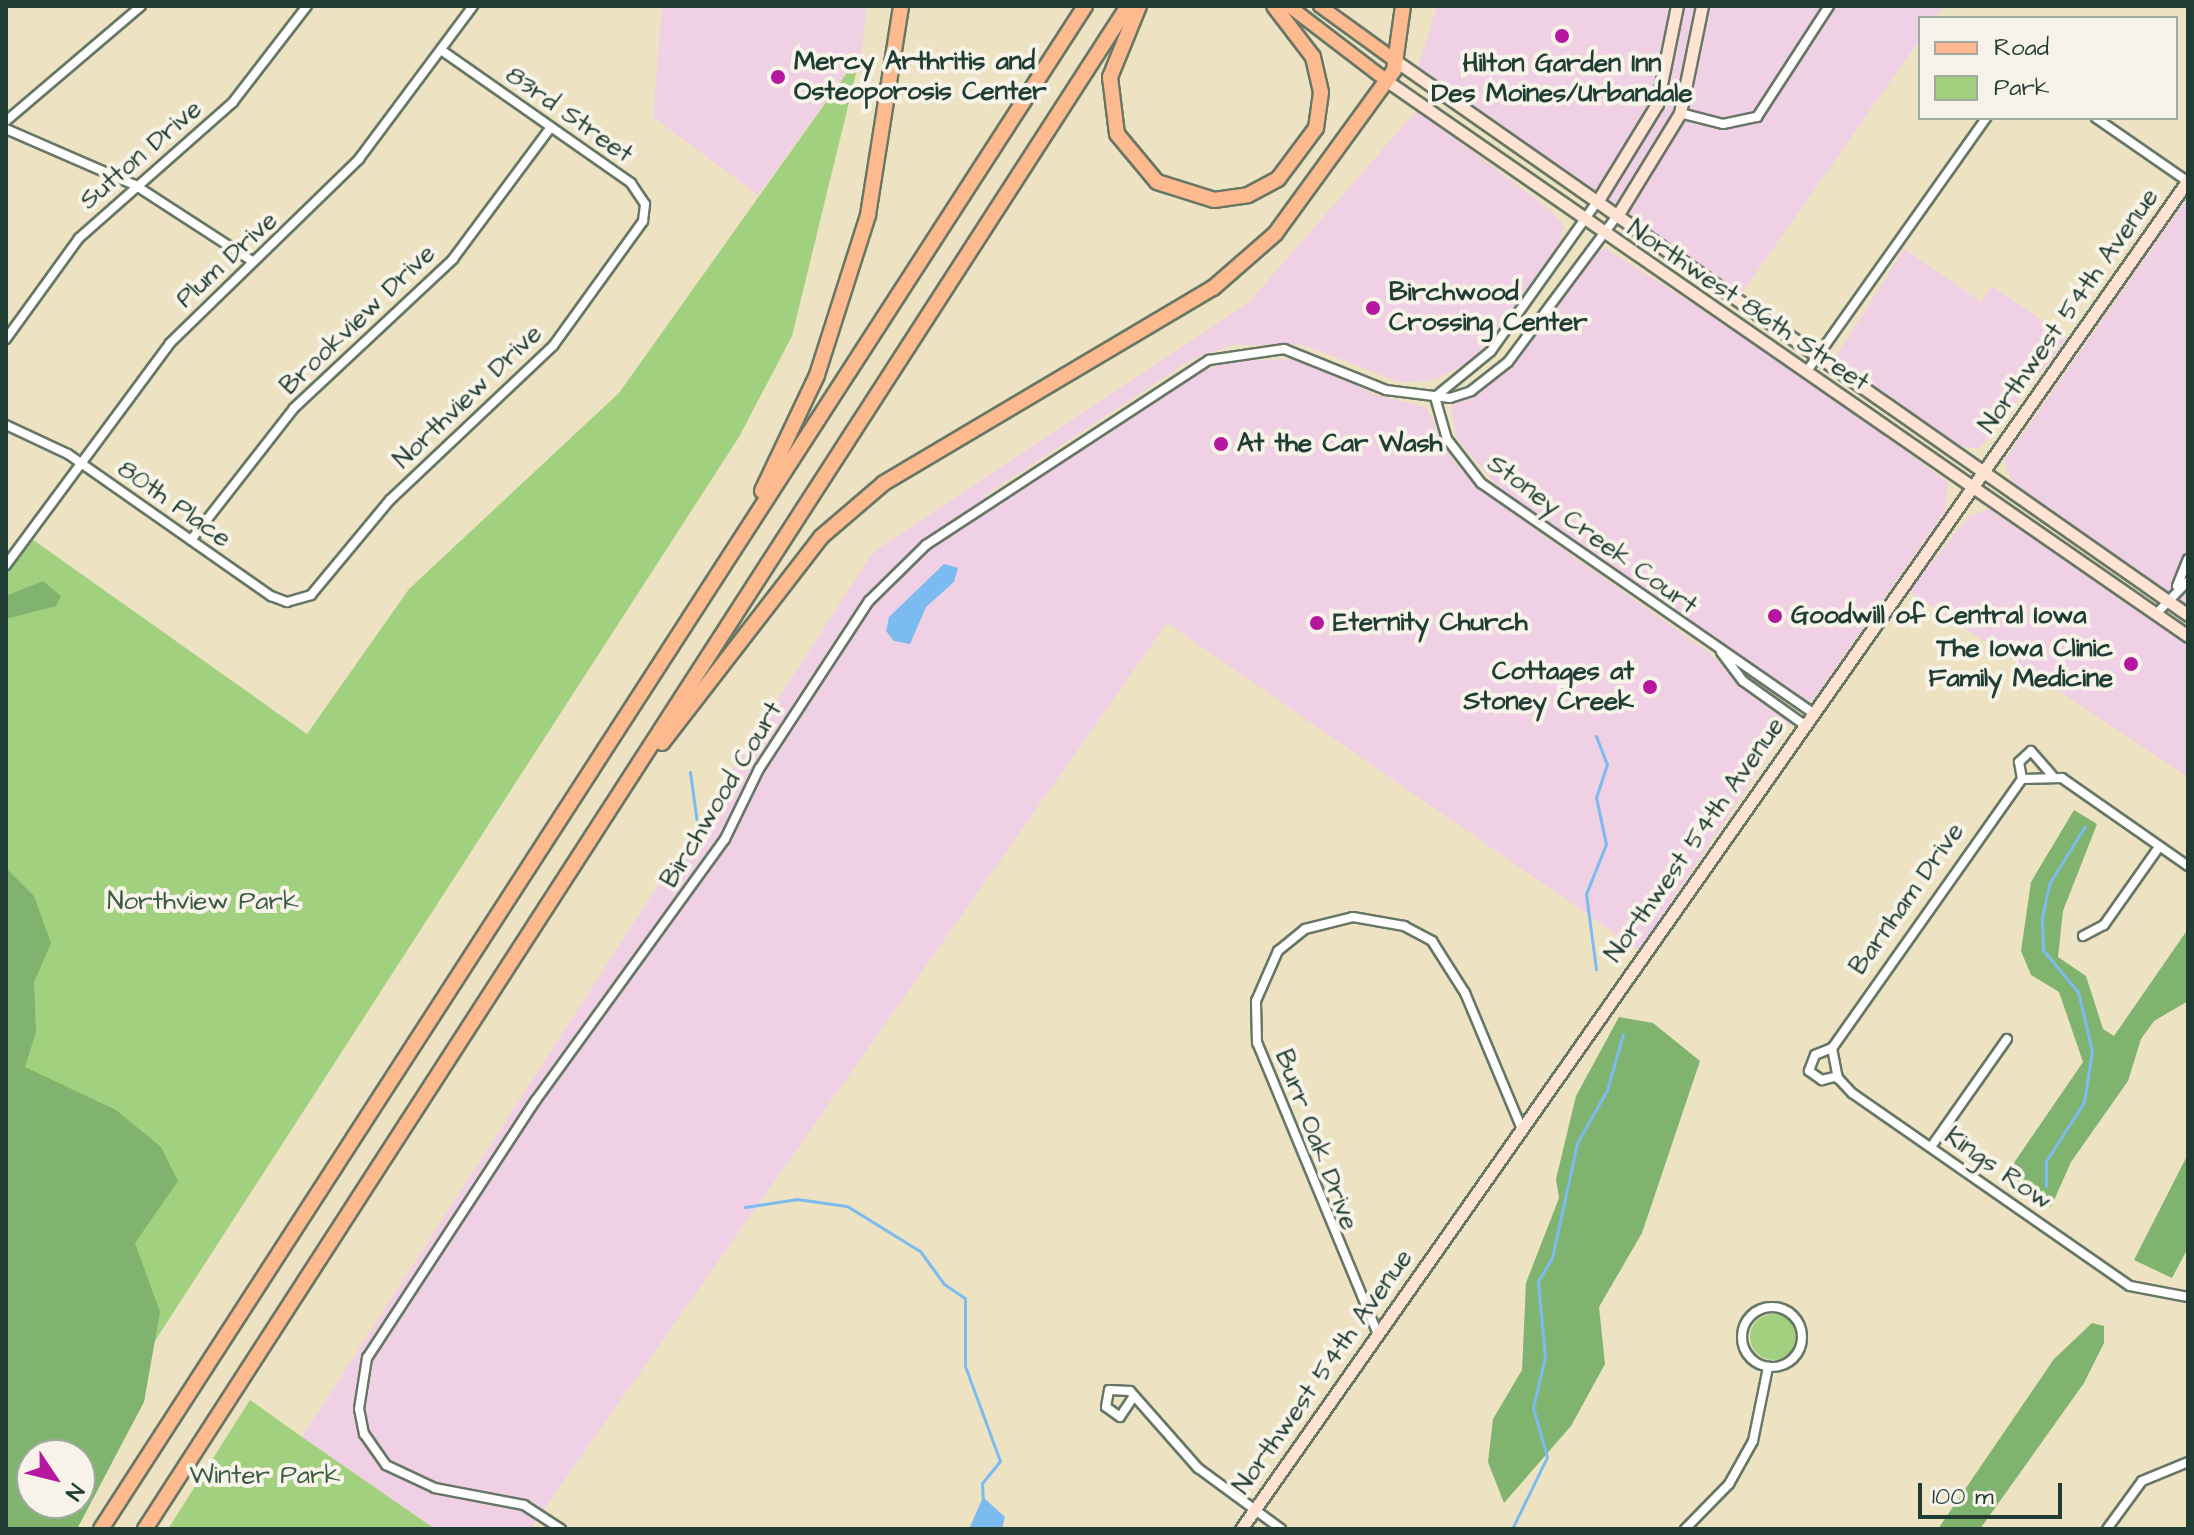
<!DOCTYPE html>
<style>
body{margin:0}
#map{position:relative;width:2194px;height:1535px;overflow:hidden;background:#ede3c3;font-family:"Architects Daughter",sans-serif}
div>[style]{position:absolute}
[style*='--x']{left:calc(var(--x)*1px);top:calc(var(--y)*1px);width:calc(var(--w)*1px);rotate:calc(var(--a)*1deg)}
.built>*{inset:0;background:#f0d0e4}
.green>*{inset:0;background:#a1d17f}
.round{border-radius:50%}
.forest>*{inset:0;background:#80b36e}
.water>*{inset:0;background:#7bbbef}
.stream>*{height:3px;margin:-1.5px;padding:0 1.5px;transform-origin:1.5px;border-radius:1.5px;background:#7bbbef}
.roads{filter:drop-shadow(2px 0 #677766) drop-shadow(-2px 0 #677766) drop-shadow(0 2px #677766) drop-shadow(0 -2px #677766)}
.street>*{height:8px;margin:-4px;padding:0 4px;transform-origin:4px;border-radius:4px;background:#fff}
.street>.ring{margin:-4px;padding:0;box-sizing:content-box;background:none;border:8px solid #fff;border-radius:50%}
.secondary>*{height:11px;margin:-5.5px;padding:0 5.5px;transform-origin:5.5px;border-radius:5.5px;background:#fee3d2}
.primary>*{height:12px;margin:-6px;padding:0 6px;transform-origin:6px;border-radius:6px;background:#fcba8e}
.highway>*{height:14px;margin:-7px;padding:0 7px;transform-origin:7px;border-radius:7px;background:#fcba8e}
.dots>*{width:22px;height:22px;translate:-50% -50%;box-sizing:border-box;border:4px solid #f7f3e8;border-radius:50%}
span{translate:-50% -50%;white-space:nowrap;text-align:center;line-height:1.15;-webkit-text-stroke:8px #f7f3e8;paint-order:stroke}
.poi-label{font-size:26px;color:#1f3d34;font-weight:700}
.left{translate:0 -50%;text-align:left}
.right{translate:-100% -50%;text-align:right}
.street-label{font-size:26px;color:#1f3d34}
.park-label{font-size:26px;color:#395b43}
.frame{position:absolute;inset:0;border:8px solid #1f3d34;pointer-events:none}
.legend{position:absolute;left:1918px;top:16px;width:260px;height:104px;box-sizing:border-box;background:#f7f3e8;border:2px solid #a1aaa0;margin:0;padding:10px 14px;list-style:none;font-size:24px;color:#1f3d34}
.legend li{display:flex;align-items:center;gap:16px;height:40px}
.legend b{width:40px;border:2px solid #a1aaa0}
.north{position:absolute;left:16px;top:1439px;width:80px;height:80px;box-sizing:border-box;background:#f7f3e8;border:2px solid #a1aaa0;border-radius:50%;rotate:125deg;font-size:22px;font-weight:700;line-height:32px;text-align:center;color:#1f3d34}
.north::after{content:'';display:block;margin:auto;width:28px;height:36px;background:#b5179e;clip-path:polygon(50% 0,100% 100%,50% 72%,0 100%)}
.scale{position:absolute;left:1918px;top:1483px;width:144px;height:36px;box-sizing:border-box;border:4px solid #1f3d34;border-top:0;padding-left:10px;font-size:24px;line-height:28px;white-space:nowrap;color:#1f3d34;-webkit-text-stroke:6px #f7f3e8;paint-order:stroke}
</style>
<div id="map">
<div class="built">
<i style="clip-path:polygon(662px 6px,867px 6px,861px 53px,758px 195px,653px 117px)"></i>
<i style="clip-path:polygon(1437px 6px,1943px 6px,1935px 18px,1920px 18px,1920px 39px,1737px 300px,1416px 75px)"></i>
<i style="clip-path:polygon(1417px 110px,1553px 212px,1563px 227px,1559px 246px,1474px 360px,1434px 380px,1399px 382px,1304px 345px,1231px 345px,1189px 361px,984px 496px,997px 505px,1187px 378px,1228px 361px,1301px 359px,1379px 396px,1426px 407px,1453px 460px,1480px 490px,1704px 649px,1791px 722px,1639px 950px,1167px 623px,530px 1529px,435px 1529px,302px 1437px,873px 552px,1248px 303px)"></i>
<i style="clip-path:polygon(2188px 197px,2188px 607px,2013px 484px,2004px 461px)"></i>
<i style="clip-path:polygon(1605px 248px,1777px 357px,1948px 482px,1945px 511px,1812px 701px,1801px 700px,1498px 487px,1456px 438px,1451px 406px,1509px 370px,1590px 256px)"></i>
<i style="clip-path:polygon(1904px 249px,1981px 302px,1992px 286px,2068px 338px,1980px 448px,1961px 447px,1835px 358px)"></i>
<i style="clip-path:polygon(1990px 509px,2188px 644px,2188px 777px,1909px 591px,1969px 516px)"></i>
</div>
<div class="green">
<i style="clip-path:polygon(861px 53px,792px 336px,739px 437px,80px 1457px,32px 1455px,32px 1503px,6px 1529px,6px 565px,29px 537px,307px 734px,409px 589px,619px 393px)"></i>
<i class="round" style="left:1750px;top:1314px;width:46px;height:46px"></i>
<i style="clip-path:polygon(250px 1400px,302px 1437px,435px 1529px,168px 1529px)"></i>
</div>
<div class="forest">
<i style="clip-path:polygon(43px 581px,61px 596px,56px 606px,6px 619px,6px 596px)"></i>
<i style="clip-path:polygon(2074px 810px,2097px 824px,2063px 911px,2058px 957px,2086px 976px,2103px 1029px,2114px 1036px,2188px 929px,2188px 1001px,2154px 1021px,2141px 1039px,2128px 1081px,2071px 1162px,2051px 1207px,2007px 1173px,2083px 1062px,2059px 992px,2031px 975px,2021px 951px,2031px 882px)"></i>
<i style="clip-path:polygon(evenodd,6px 868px,34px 896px,51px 943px,34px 982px,36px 1032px,25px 1067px,116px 1110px,161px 1147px,178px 1181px,135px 1243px,160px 1312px,144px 1402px,77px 1529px,6px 1529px,6px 868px,80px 1455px,80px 1503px,32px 1503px,32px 1455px,80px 1455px)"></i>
<i style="clip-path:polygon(1619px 1017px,1653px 1023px,1700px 1061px,1642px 1233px,1599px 1307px,1605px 1364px,1571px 1426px,1504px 1503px,1488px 1462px,1493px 1419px,1522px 1370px,1526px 1283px,1559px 1198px,1556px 1179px,1576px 1096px)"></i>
<i style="clip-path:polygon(2188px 1154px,2188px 1248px,2172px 1278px,2134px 1260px)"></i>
<i style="clip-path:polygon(2092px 1323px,2104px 1326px,2104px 1343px,2084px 1383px,1980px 1529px,1938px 1529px,2054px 1359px)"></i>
</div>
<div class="water">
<i style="clip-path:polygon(944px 564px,958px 568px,954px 582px,926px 607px,910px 644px,894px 641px,886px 631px,889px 617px)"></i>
<i style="clip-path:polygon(983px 1497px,1005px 1517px,1002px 1529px,969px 1529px)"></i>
</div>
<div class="stream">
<i style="--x:1596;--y:736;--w:30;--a:69"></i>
<i style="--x:1607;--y:764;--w:35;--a:108"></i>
<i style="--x:1596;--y:797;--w:48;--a:78"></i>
<i style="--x:1606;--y:844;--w:54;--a:111.8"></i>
<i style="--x:1586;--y:894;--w:76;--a:82.4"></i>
<i style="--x:690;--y:772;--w:59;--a:82.1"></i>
<i style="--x:2046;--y:1186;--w:25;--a:-90"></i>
<i style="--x:2046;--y:1161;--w:70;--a:-57.2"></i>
<i style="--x:2084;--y:1102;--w:52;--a:-81.1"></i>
<i style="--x:2092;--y:1051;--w:61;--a:-103.3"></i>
<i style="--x:2078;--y:992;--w:55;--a:-129.8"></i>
<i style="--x:2043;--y:950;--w:32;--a:-92"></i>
<i style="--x:2042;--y:918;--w:35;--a:-78"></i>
<i style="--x:2049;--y:884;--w:68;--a:-58.2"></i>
<i style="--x:745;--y:1207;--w:53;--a:-8.7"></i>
<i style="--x:797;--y:1199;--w:50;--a:8"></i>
<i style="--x:847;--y:1206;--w:86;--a:31.7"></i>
<i style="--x:920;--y:1251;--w:41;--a:54"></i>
<i style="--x:944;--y:1284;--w:25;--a:34"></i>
<i style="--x:965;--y:1298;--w:68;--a:90"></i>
<i style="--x:965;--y:1366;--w:101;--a:69.8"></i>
<i style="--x:1000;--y:1461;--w:28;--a:129"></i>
<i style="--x:982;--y:1483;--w:17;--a:87"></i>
<i style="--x:1512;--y:1529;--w:80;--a:-64.1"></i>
<i style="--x:1547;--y:1457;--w:51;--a:-105.9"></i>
<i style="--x:1533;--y:1408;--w:52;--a:-76.8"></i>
<i style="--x:1545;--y:1357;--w:76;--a:-95.3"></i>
<i style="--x:1538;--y:1281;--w:27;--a:-59"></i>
<i style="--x:1552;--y:1258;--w:118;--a:-77.7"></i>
<i style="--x:1577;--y:1143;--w:61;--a:-60.5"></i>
<i style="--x:1607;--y:1090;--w:58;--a:-74.1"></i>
</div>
<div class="roads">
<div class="street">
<i style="--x:1680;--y:113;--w:44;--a:14.3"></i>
<i style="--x:1723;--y:124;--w:35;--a:-12"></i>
<i style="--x:1757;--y:117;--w:132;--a:-57"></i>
<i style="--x:2096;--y:118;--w:111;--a:34.7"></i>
<i style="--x:6;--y:121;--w:177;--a:-40.4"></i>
<i style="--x:6;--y:129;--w:141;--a:23.5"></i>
<i style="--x:135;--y:185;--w:140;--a:33"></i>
<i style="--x:6;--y:339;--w:125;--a:-54.1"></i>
<i style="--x:79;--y:238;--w:205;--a:-41.4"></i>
<i style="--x:233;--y:102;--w:121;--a:-52.4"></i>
<i style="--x:1807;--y:371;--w:310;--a:-54.7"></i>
<i style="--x:1435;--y:397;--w:44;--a:74.1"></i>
<i style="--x:1447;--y:439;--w:56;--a:52.3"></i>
<i style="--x:1481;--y:483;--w:402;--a:34.7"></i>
<i style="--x:1435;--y:397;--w:72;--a:-39.4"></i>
<i style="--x:1491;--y:351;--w:183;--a:-54.6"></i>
<i style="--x:6;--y:425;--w:68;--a:25.1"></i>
<i style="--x:68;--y:454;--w:248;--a:35"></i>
<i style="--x:271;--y:596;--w:17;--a:21"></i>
<i style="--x:287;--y:602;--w:25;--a:-16"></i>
<i style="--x:311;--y:595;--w:124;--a:-50.3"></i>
<i style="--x:390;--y:500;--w:224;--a:-43.4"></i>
<i style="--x:553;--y:346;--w:154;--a:-54.2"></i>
<i style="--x:643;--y:221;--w:17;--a:-83"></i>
<i style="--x:645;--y:204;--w:25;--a:-124"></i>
<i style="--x:631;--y:183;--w:232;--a:-145"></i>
<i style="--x:191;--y:540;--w:167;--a:-52"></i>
<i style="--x:294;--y:408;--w:218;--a:-43.1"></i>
<i style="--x:453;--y:259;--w:164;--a:-53.4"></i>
<i style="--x:6;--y:565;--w:276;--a:-53.5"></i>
<i style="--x:170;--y:343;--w:264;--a:-44.2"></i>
<i style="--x:359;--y:159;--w:191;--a:-53.3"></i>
<i style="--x:2177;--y:586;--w:29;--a:-68"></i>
<i style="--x:2156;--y:614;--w:46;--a:-45.9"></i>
<i style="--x:1721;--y:652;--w:36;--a:53"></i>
<i style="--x:1743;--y:681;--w:74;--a:35.6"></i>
<i style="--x:2022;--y:779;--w:17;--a:-100"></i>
<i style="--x:2019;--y:762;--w:16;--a:-43"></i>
<i style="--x:2031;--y:751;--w:32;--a:49"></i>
<i style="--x:2188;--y:866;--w:154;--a:-145.1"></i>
<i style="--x:2062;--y:778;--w:40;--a:178.6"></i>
<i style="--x:2022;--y:779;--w:329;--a:125.2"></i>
<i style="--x:1832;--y:1048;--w:31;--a:79"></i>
<i style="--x:1838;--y:1078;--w:21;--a:47"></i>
<i style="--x:1852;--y:1093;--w:338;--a:34.8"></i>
<i style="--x:2130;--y:1286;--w:59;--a:10.7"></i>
<i style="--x:2083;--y:936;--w:24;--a:-28"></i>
<i style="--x:2104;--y:925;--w:95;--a:-54.8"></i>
<i style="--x:1832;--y:1048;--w:18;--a:158"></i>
<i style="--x:1815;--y:1055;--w:17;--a:111"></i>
<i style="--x:1809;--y:1071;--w:16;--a:35"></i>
<i style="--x:1822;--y:1080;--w:16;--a:-14"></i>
<i style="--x:1931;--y:1147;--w:132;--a:-54.9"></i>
<i class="ring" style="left:1742px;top:1307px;width:52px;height:52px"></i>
<i style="--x:1377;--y:1332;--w:313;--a:-112.5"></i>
<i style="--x:1257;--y:1043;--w:42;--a:-91.4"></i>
<i style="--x:1256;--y:1001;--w:55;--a:-66.3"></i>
<i style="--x:1278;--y:951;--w:35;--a:-39"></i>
<i style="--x:1305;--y:929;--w:49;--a:-14"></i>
<i style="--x:1353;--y:917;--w:52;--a:10"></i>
<i style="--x:1404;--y:926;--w:32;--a:28"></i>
<i style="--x:1432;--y:941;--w:62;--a:57.6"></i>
<i style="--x:1465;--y:993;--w:145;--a:67.3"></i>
<i style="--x:1134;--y:1396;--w:25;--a:124"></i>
<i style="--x:1120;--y:1417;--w:17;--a:-144"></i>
<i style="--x:1106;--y:1407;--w:17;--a:-80"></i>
<i style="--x:1109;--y:1390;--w:21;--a:3"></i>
<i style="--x:1130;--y:1391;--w:103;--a:48.6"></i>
<i style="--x:1198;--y:1468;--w:103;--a:36.3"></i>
<i style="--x:561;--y:1529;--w:44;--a:-147"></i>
<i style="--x:524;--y:1505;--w:91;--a:-169.2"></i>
<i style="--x:435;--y:1488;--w:54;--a:-154.9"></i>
<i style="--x:386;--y:1465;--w:38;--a:-125"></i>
<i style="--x:364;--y:1434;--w:25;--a:-101"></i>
<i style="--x:359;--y:1409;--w:52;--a:-81.1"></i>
<i style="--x:367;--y:1358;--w:308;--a:-56.8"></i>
<i style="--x:536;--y:1100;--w:322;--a:-54.1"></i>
<i style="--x:725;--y:839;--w:78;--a:-64.1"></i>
<i style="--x:759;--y:769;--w:201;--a:-56.8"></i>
<i style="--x:869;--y:601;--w:80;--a:-44.5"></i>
<i style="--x:926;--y:545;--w:338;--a:-33.2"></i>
<i style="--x:1209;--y:360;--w:76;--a:-8.3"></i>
<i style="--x:1284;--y:349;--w:110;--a:21.9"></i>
<i style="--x:1386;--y:390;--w:64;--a:7.1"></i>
<i style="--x:1450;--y:398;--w:22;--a:-18"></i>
<i style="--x:1471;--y:391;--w:47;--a:-38.1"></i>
<i style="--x:1508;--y:362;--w:182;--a:-53.3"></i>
<i style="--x:1685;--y:1529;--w:63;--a:-45.6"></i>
<i style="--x:1729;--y:1484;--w:49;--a:-60.8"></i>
<i style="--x:1753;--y:1441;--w:76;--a:-78.5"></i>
<i style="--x:2107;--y:1529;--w:59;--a:-53.9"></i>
<i style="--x:2142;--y:1481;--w:50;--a:-22.4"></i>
</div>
<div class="secondary">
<i style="--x:1396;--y:61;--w:967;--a:34.97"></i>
<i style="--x:1387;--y:81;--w:974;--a:34.72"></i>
<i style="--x:1597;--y:202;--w:115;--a:-58.5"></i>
<i style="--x:1657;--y:104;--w:100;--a:-78.5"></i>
<i style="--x:1617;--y:216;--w:121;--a:-58.5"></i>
<i style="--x:1680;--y:113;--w:109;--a:-78.4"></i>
<i style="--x:1241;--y:1529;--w:1648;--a:-54.93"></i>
</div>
<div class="primary">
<i style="--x:1289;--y:6;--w:123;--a:37.4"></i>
<i style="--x:1320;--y:6;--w:94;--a:35.9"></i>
</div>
<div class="highway">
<i style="--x:1139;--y:6;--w:77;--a:112.2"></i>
<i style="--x:1110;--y:77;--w:57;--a:83"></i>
<i style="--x:1117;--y:134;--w:62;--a:50.2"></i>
<i style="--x:1157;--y:182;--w:60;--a:17.5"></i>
<i style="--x:1214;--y:200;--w:34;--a:-8"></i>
<i style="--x:1248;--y:195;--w:34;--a:-28"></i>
<i style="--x:1278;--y:179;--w:64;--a:-53.3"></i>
<i style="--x:1316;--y:128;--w:36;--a:-82"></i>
<i style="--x:1321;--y:92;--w:36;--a:-103"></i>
<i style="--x:1313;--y:57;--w:64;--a:-127.4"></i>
<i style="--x:762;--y:491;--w:128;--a:-64.6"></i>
<i style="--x:817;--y:375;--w:168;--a:-72.3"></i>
<i style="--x:868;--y:215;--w:212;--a:-81"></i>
<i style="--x:662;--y:743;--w:260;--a:-52.3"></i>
<i style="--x:821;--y:537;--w:83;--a:-40.6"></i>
<i style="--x:884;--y:483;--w:382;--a:-30.7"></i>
<i style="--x:1213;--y:288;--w:82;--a:-41.1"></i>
<i style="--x:1275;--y:234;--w:203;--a:-54"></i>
<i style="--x:1394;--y:70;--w:65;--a:-82"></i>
<i style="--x:101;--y:1529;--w:1813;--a:-57.13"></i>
<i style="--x:145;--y:1529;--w:1813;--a:-57.16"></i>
</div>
</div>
<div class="dots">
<i style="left:1562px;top:36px;background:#b5179e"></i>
<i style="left:778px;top:77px;background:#b5179e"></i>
<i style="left:1373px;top:308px;background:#b5179e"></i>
<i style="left:1221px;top:444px;background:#b5179e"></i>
<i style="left:1775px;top:616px;background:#b5179e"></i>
<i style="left:1317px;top:623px;background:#b5179e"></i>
<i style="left:2131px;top:664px;background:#b5179e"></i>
<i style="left:1650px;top:687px;background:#b5179e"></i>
</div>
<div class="poi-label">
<span class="left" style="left:794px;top:77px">Mercy Arthritis and<br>Osteoporosis Center</span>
<span style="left:1562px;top:79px">Hilton Garden Inn<br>Des Moines/Urbandale</span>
<span class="left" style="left:1389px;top:308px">Birchwood<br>Crossing Center</span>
<span class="left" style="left:1237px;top:444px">At the Car Wash</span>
<span class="left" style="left:1791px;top:616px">Goodwill of Central Iowa</span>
<span class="left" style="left:1333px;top:623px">Eternity Church</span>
<span class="right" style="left:2113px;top:664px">The Iowa Clinic<br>Family Medicine</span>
<span class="right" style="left:1634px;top:687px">Cottages at<br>Stoney Creek</span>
</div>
<div class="street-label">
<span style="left:569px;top:115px;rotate:35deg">83rd Street</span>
<span style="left:141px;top:155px;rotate:-41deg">Sutton Drive</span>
<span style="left:227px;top:260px;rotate:-43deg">Plum Drive</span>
<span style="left:1748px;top:306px;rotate:34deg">Northwest 86th Street</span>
<span style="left:2069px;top:311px;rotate:-55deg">Northwest 54th Avenue</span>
<span style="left:358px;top:320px;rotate:-44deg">Brookview Drive</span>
<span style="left:468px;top:397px;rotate:-44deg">Northview Drive</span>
<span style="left:174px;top:504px;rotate:35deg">80th Place</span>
<span style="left:1592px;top:535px;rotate:36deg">Stoney Creek Court</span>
<span style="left:722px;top:795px;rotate:-59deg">Birchwood Court</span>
<span style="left:1695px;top:840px;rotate:-55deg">Northwest 54th Avenue</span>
<span style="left:1907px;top:899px;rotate:-55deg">Barnham Drive</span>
<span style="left:1316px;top:1140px;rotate:69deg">Burr Oak Drive</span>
<span style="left:1998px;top:1169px;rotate:35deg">Kings Row</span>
<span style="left:1323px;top:1372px;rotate:-55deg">Northwest 54th Avenue</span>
</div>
<div class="park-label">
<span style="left:203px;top:902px">Northview Park</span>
<span style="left:265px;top:1476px">Winter Park</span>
</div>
<div class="frame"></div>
<ul class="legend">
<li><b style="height:10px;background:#fcba8e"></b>Road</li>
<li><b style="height:22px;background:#a1d17f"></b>Park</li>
</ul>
<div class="north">N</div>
<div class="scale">100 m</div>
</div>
